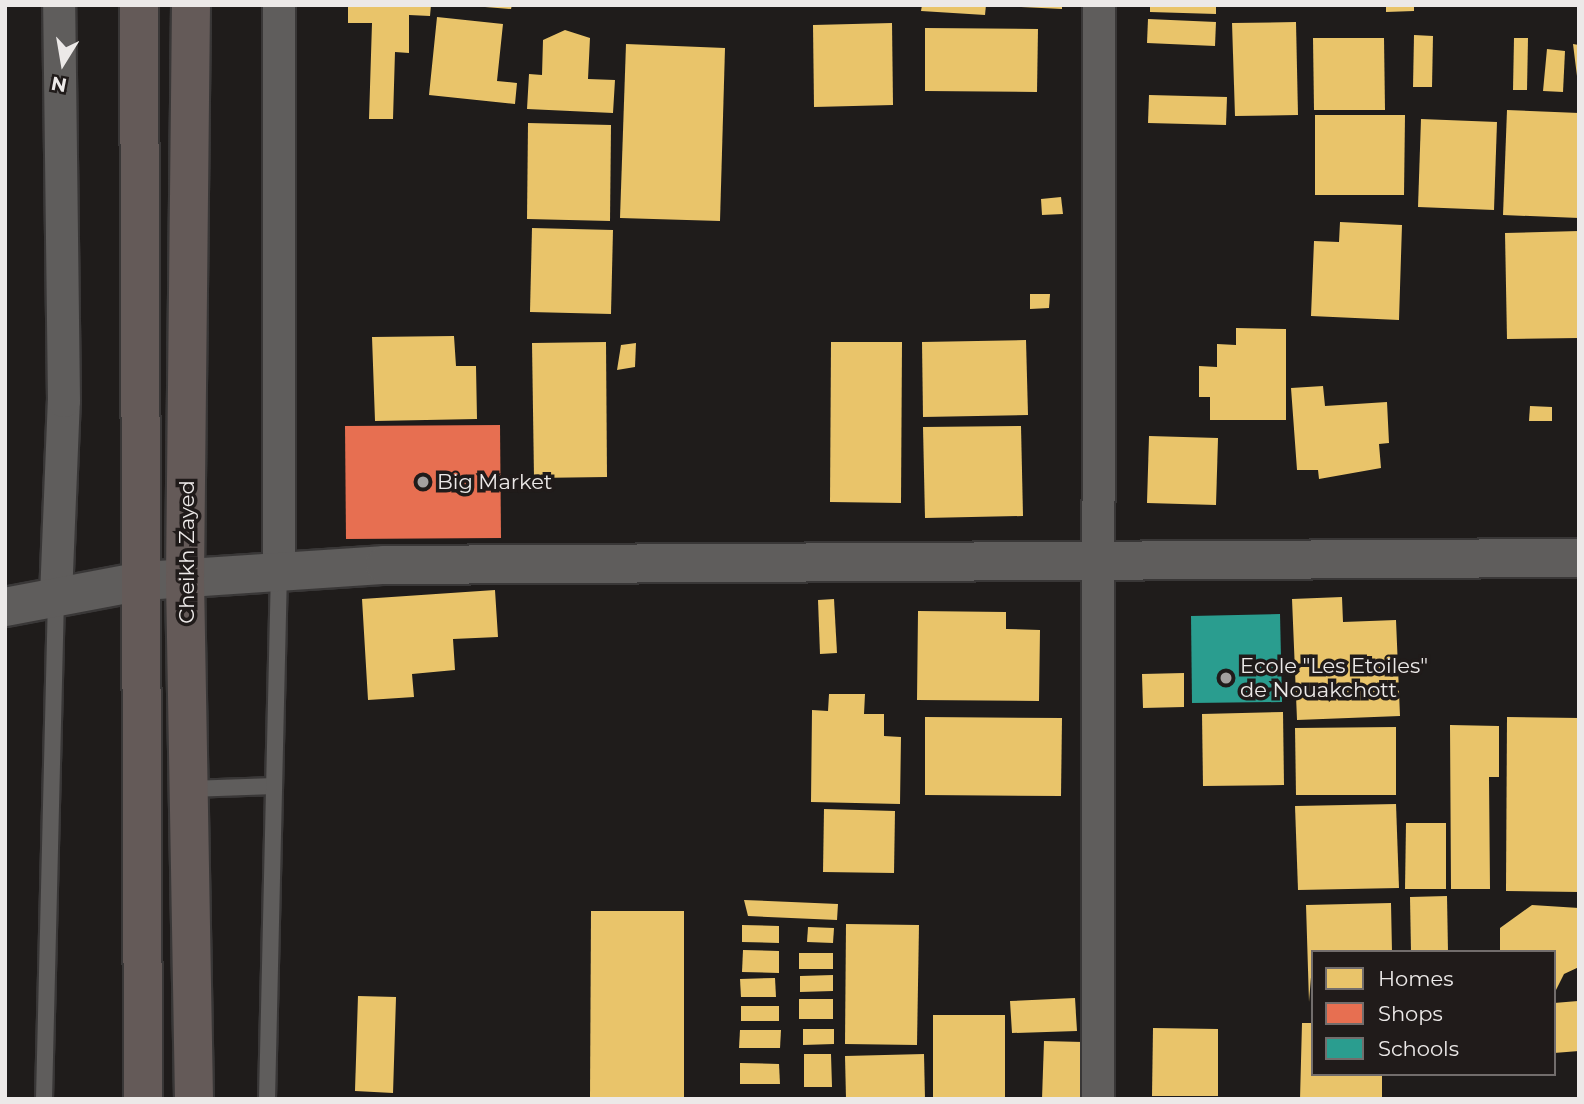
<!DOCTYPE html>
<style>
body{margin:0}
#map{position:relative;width:1584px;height:1104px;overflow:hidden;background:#1f1c1b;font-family:Montserrat,sans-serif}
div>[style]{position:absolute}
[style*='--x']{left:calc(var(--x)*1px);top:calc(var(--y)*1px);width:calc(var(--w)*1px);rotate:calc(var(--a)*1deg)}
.homes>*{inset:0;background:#e9c46a}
.shops>*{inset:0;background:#e76f51}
.schools>*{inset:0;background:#2a9d8f}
.roads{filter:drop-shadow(2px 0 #393737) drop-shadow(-2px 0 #393737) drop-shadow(0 2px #393737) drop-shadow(0 -2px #393737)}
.service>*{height:16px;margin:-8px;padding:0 8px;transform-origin:8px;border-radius:8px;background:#5f5d5c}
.minor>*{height:32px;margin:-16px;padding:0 16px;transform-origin:16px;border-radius:16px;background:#5f5d5c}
.tertiary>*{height:38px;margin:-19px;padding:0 19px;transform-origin:19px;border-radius:19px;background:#5f5d5c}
.trunk>*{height:38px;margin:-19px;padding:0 19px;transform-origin:19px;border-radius:19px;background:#645a58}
.dots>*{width:19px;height:19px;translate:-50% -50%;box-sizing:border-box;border:4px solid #201b1a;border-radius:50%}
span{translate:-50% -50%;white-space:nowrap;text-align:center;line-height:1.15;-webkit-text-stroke:7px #201b1a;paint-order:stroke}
.poi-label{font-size:21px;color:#ece9e8}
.left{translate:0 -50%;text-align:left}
.street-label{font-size:21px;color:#ece9e8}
.frame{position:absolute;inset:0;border:7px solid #ece9e8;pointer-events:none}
.legend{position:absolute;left:1311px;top:950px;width:245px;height:126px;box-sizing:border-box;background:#201b1a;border:2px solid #726d6c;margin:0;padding:9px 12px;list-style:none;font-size:21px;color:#ece9e8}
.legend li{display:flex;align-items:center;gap:14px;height:35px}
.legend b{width:35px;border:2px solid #726d6c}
.north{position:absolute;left:28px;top:28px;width:70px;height:70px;-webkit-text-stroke:5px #201b1a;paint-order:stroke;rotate:191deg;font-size:19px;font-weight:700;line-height:28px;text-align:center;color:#ece9e8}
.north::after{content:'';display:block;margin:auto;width:24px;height:32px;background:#ece9e8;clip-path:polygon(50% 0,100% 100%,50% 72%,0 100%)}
</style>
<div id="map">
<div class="homes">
<i style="clip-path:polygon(348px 5px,431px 5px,430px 16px,409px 15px,409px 53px,395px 52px,393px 119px,369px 119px,372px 23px,348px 23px)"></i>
<i style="clip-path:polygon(485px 5px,512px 5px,511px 9px,485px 7px)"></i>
<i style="clip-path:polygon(922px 5px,986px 5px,985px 15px,921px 11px)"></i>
<i style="clip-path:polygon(1021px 5px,1062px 5px,1062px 9px,1021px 7px)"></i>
<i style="clip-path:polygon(1150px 5px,1216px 5px,1216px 14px,1150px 12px)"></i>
<i style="clip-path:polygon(1386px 5px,1414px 5px,1414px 11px,1386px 12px)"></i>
<i style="clip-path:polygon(437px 17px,503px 24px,497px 81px,517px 83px,515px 104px,429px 95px)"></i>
<i style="clip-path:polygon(1148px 19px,1216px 22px,1215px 46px,1147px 43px)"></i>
<i style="clip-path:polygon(1296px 22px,1298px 115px,1235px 116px,1232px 23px)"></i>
<i style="clip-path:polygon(892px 23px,893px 105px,814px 107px,813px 25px)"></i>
<i style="clip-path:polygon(925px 28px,1038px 29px,1037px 92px,925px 91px)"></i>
<i style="clip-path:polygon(565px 30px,590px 38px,588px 79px,615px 80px,613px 113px,527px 109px,529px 74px,542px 75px,543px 40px)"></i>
<i style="clip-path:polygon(1414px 35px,1433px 36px,1432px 87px,1413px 87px)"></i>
<i style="clip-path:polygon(1313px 38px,1384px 38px,1385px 110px,1314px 110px)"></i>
<i style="clip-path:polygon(1514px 38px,1528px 38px,1527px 90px,1513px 90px)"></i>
<i style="clip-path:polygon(626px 44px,725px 48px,720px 221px,620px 218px)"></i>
<i style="clip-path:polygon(1573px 44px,1579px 45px,1579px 76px,1577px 76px)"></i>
<i style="clip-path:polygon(1547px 49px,1565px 51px,1563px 92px,1543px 91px)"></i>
<i style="clip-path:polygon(1149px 95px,1227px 97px,1226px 125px,1148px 123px)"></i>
<i style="clip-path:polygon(1507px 110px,1579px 113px,1579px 218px,1503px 215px)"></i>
<i style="clip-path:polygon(1315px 115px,1405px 115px,1404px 195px,1315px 195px)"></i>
<i style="clip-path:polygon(1421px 119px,1497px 122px,1494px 210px,1418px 207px)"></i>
<i style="clip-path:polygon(528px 123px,611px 125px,610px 221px,527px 219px)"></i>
<i style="clip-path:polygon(1061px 197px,1063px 214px,1042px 215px,1041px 199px)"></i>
<i style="clip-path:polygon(1340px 222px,1402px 225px,1399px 320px,1311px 316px,1314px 241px,1339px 242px)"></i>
<i style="clip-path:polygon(532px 228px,613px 230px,611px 314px,530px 312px)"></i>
<i style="clip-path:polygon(1579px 231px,1579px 338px,1507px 339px,1505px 233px)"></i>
<i style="clip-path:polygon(1030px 294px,1050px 294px,1049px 308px,1030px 309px)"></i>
<i style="clip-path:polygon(1236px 328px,1286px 329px,1286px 420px,1210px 420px,1210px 397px,1199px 397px,1199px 366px,1217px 367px,1217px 344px,1236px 345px)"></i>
<i style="clip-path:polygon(454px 336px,456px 366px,476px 366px,477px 419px,375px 421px,372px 337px)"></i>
<i style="clip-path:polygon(1026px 340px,1028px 415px,923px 417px,922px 342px)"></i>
<i style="clip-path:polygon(606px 342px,607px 477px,534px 478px,532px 343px)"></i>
<i style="clip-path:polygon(831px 342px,902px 342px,901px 503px,830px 502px)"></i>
<i style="clip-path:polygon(636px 343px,635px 367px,617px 370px,621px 345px)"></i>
<i style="clip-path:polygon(1323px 386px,1325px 406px,1387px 402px,1389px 443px,1379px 444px,1381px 468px,1319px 479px,1318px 470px,1297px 470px,1291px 388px)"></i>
<i style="clip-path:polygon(1530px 406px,1552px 407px,1552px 421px,1529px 421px)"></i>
<i style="clip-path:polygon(1021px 426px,1023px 516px,925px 518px,923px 427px)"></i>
<i style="clip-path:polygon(1149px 436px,1218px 438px,1216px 505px,1147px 503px)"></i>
<i style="clip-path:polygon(495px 590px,498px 637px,453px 639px,455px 670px,412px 674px,414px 697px,368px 700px,362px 599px)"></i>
<i style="clip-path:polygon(1342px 597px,1343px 622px,1396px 620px,1400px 716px,1297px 720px,1292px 599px)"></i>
<i style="clip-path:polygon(834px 599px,837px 653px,820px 654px,818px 600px)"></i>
<i style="clip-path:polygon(918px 611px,1006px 612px,1006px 629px,1040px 630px,1039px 701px,917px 700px)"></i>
<i style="clip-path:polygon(1184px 673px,1184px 707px,1143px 708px,1142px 674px)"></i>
<i style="clip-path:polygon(829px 694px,865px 694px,864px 714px,884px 714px,884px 736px,901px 737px,900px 804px,811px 802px,812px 710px,828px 711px)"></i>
<i style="clip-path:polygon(1283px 712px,1284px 785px,1203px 786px,1202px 714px)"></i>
<i style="clip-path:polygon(925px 717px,1062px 718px,1061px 796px,925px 795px)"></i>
<i style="clip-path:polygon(1507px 717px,1579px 718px,1579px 892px,1506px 891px)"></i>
<i style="clip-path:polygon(1450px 725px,1499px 726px,1499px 777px,1489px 777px,1490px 889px,1451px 889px)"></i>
<i style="clip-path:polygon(1396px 727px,1396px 795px,1296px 795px,1295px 728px)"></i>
<i style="clip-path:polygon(1396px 804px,1399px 888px,1298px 890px,1295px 806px)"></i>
<i style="clip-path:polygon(824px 809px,895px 811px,894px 873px,823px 872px)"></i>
<i style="clip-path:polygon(1406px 823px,1446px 823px,1446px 889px,1405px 889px)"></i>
<i style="clip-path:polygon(1447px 896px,1448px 952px,1411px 952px,1410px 897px)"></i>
<i style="clip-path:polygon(744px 900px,838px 904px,837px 920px,748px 916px)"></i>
<i style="clip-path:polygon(1391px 903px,1392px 952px,1313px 952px,1309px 1002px,1306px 905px)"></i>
<i style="clip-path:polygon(1532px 905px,1579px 908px,1579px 967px,1564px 974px,1554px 994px,1554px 952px,1500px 952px,1500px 928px)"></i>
<i style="clip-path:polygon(591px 911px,684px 911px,684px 1099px,590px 1099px)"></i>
<i style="clip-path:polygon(846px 924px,919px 925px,917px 1045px,845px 1044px)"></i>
<i style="clip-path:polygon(742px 925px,779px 926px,779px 943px,742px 942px)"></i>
<i style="clip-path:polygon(808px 927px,834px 928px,833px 943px,807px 942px)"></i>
<i style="clip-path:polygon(743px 950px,779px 951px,779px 973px,742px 972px)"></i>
<i style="clip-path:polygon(799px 953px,833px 953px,833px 969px,799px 969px)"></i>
<i style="clip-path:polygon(833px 975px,833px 991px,800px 992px,800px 976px)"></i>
<i style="clip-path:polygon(775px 978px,776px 997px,741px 997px,740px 979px)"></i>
<i style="clip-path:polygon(358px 996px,396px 997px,393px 1093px,355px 1091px)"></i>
<i style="clip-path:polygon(1075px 998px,1077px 1031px,1012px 1033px,1010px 1001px)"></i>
<i style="clip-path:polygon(799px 999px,833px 999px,833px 1019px,799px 1019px)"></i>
<i style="clip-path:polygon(1578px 1001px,1579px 1051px,1554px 1053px,1554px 1003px)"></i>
<i style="clip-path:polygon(741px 1006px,779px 1006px,779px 1021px,741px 1021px)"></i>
<i style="clip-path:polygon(933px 1015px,1005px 1015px,1005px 1099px,933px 1099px)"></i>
<i style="clip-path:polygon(1302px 1023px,1313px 1023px,1313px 1074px,1382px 1074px,1382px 1099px,1300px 1099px)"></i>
<i style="clip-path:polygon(1153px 1028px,1218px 1029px,1218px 1096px,1152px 1096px)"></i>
<i style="clip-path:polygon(803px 1029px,834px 1029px,834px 1044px,803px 1045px)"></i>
<i style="clip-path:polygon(740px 1030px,781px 1030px,780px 1048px,739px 1048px)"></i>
<i style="clip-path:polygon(1044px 1041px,1083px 1042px,1081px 1099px,1042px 1099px)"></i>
<i style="clip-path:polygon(804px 1054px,831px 1054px,832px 1087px,804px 1087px)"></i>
<i style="clip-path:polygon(924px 1054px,925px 1099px,846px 1099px,845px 1056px)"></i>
<i style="clip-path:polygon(740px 1063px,779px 1064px,780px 1084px,740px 1084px)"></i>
</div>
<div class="shops">
<i style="clip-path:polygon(500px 425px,501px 538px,346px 539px,345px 426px)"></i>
</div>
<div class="schools">
<i style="clip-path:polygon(1280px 614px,1282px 702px,1192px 703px,1191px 616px)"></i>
</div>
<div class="roads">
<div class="service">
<i style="--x:190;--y:789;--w:84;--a:-2"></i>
<i style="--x:44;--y:1099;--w:502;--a:-88.63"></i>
<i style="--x:267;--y:1099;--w:527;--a:-88.7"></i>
</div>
<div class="minor">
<i style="--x:279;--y:5;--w:567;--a:90"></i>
<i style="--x:56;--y:597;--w:196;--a:-87.7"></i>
<i style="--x:64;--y:401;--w:396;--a:-90.7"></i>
<i style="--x:1098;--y:1099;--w:1094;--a:-89.95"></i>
</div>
<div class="tertiary">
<i style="--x:5;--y:607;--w:140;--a:-10.7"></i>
<i style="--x:143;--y:581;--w:243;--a:-3.8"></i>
<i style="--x:385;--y:565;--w:1194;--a:-0.34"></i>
</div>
<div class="trunk">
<i style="--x:139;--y:5;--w:1094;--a:89.79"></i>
<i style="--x:191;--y:5;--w:574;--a:90.6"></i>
<i style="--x:185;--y:579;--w:520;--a:89.01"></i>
</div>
</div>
<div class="dots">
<i style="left:423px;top:482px;background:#a4a1a0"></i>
<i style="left:1226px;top:678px;background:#a4a1a0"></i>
</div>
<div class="poi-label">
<span class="left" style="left:437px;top:482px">Big Market</span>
<span class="left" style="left:1240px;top:678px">Ecole "Les Etoiles"<br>de Nouakchott</span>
</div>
<div class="street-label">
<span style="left:187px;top:552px;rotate:-90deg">Cheikh Zayed</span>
</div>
<div class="frame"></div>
<ul class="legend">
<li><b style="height:19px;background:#e9c46a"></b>Homes</li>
<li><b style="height:19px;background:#e76f51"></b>Shops</li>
<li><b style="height:19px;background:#2a9d8f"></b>Schools</li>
</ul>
<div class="north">N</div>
</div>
